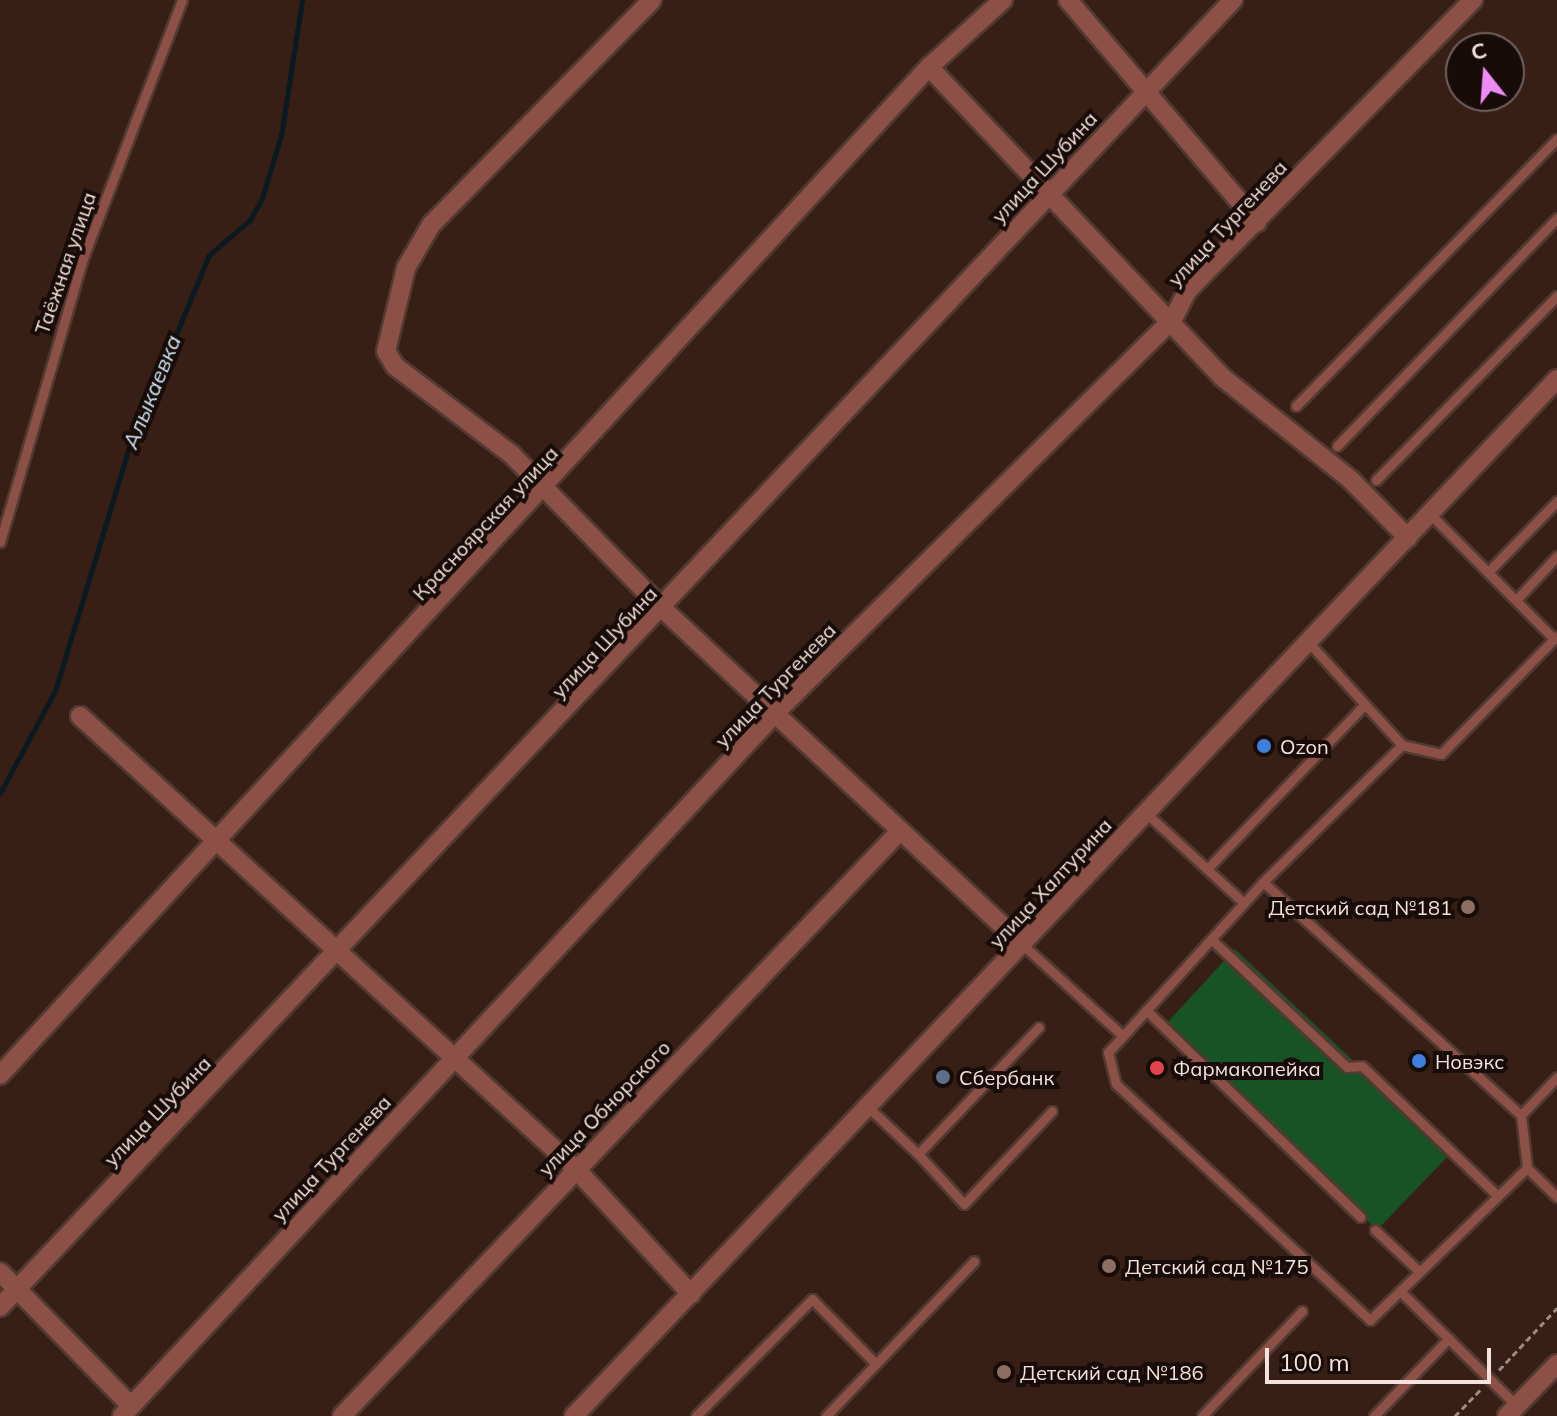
<!DOCTYPE html>
<meta charset="utf-8">
<style>
body{margin:0}
#map{position:relative;width:1557px;height:1416px;overflow:hidden;background:#371f15;font-family:Mulish,sans-serif}
div>[style]{position:absolute}
[style*='--x']{left:calc(var(--x)*1px);top:calc(var(--y)*1px);width:calc(var(--w)*1px);rotate:calc(var(--a)*1deg)}
.green>*{inset:0;background:#175325}
.stream>*{height:5px;margin:-2.5px;padding:0 2.5px;transform-origin:2.5px;border-radius:2.5px;background:#0b1920}
.path>*{height:3px;margin-top:-1.5px;transform-origin:0;background:repeating-linear-gradient(90deg,#9d8a81 0 6px,transparent 0 10px)}
.roads{filter:drop-shadow(2px 0 #513a31) drop-shadow(-2px 0 #513a31) drop-shadow(0 2px #513a31) drop-shadow(0 -2px #513a31)}
.lane>*{height:9px;margin:-4.5px;padding:0 4.5px;transform-origin:4.5px;border-radius:4.5px;background:#8d5046}
.street>*{height:18px;margin:-9px;padding:0 9px;transform-origin:9px;border-radius:9px;background:#8d5046}
.dots>*{width:22px;height:22px;translate:-50% -50%;box-sizing:border-box;border:4px solid #170c08;border-radius:50%}
span{translate:-50% -50%;white-space:nowrap;text-align:center;line-height:1.15;-webkit-text-stroke:8px #170c08;paint-order:stroke}
.street-label{font-size:20px;color:#f3e3dc}
.poi-label{font-size:20px;color:#f3e3dc}
.left{translate:0 -50%;text-align:left}
.right{translate:-100% -50%;text-align:right}
.water-label{font-size:22px;color:#cbe1ef;font-style:italic}
.north{position:absolute;left:1445px;top:32px;width:80px;height:80px;box-sizing:border-box;background:#170c08;border:2px solid #6f625d;border-radius:50%;rotate:343deg;font-size:22px;font-weight:700;line-height:32px;text-align:center;color:#f3e3dc}
.north::after{content:'';display:block;margin:auto;width:28px;height:36px;background:#ef8bf7;clip-path:polygon(50% 0,100% 100%,50% 72%,0 100%)}
.scale{position:absolute;left:1265px;top:1348px;width:226px;height:36px;box-sizing:border-box;border:4px solid #f3e3dc;border-top:0;padding-left:10px;font-size:24px;line-height:28px;white-space:nowrap;color:#f3e3dc;-webkit-text-stroke:6px #170c08;paint-order:stroke}
</style>
<div id="map">
<div class="green">
<i style="clip-path:polygon(1235px 949px,1451px 1153px,1377px 1230px,1165px 1025px)"></i>
</div>
<div class="stream">
<i style="--x:0;--y:793;--w:116;--a:-61.7"></i>
<i style="--x:55;--y:691;--w:255;--a:-73.1"></i>
<i style="--x:129;--y:447;--w:208;--a:-67.4"></i>
<i style="--x:209;--y:255;--w:54;--a:-40.5"></i>
<i style="--x:250;--y:220;--w:25;--a:-61"></i>
<i style="--x:262;--y:198;--w:65;--a:-73"></i>
<i style="--x:281;--y:136;--w:138;--a:-81.2"></i>
</div>
<div class="path">
<i style="--x:1499;--y:1370;--w:85;--a:-46.9"></i>
<i style="--x:1455;--y:1416;--w:40;--a:-46"></i>
</div>
<div class="roads">
<div class="lane">
<i style="--x:1296;--y:406;--w:373;--a:-45.7"></i>
<i style="--x:1337;--y:446;--w:317;--a:-46"></i>
<i style="--x:1376;--y:480;--w:258;--a:-45.5"></i>
<i style="--x:1430;--y:514;--w:176;--a:45.2"></i>
<i style="--x:0;--y:542;--w:296;--a:-73.7"></i>
<i style="--x:83;--y:258;--w:276;--a:-69"></i>
<i style="--x:1488;--y:572;--w:99;--a:-45.8"></i>
<i style="--x:1516;--y:600;--w:60;--a:-47"></i>
<i style="--x:1402;--y:745;--w:40;--a:13"></i>
<i style="--x:1441;--y:754;--w:165;--a:-45.5"></i>
<i style="--x:1146;--y:813;--w:133;--a:42.6"></i>
<i style="--x:1244;--y:903;--w:28;--a:-48"></i>
<i style="--x:1263;--y:882;--w:348;--a:42.1"></i>
<i style="--x:1521;--y:1115;--w:53;--a:83.5"></i>
<i style="--x:1527;--y:1168;--w:42;--a:44"></i>
<i style="--x:1207;--y:869;--w:227;--a:-46.2"></i>
<i style="--x:1263;--y:882;--w:195;--a:-44.6"></i>
<i style="--x:1402;--y:745;--w:137;--a:-132.3"></i>
<i style="--x:1211;--y:939;--w:187;--a:43.3"></i>
<i style="--x:1347;--y:1067;--w:15;--a:-4"></i>
<i style="--x:1362;--y:1066;--w:188;--a:43.7"></i>
<i style="--x:1023;--y:945;--w:135;--a:42.3"></i>
<i style="--x:1123;--y:1036;--w:22;--a:133"></i>
<i style="--x:1108;--y:1052;--w:33;--a:76"></i>
<i style="--x:1116;--y:1084;--w:347;--a:42.9"></i>
<i style="--x:1370;--y:1320;--w:42;--a:-44"></i>
<i style="--x:1400;--y:1291;--w:164;--a:44.5"></i>
<i style="--x:1146;--y:1010;--w:298;--a:44"></i>
<i style="--x:1123;--y:1036;--w:180;--a:-47.7"></i>
<i style="--x:870;--y:1109;--w:66;--a:43.2"></i>
<i style="--x:918;--y:1154;--w:175;--a:-46.4"></i>
<i style="--x:1521;--y:1115;--w:52;--a:-46.5"></i>
<i style="--x:918;--y:1154;--w:68;--a:47.4"></i>
<i style="--x:964;--y:1204;--w:128;--a:-46.6"></i>
<i style="--x:1375;--y:1230;--w:60;--a:43"></i>
<i style="--x:1400;--y:1291;--w:177;--a:-44.1"></i>
<i style="--x:696;--y:1416;--w:165;--a:-45.2"></i>
<i style="--x:812;--y:1299;--w:91;--a:45.4"></i>
<i style="--x:826;--y:1416;--w:214;--a:-46.3"></i>
<i style="--x:1202;--y:1416;--w:145;--a:-46.4"></i>
<i style="--x:1374;--y:1416;--w:108;--a:-46.1"></i>
</div>
<div class="street">
<i style="--x:652;--y:0;--w:315;--a:134.5"></i>
<i style="--x:431;--y:225;--w:50;--a:120.2"></i>
<i style="--x:406;--y:268;--w:85;--a:103.5"></i>
<i style="--x:386;--y:351;--w:17;--a:59"></i>
<i style="--x:395;--y:366;--w:146;--a:37.2"></i>
<i style="--x:511;--y:454;--w:219;--a:45.6"></i>
<i style="--x:664;--y:610;--w:491;--a:43"></i>
<i style="--x:1068;--y:0;--w:292;--a:49.6"></i>
<i style="--x:929;--y:67;--w:427;--a:46.6"></i>
<i style="--x:1222;--y:377;--w:165;--a:38.6"></i>
<i style="--x:1351;--y:480;--w:81;--a:45.5"></i>
<i style="--x:80;--y:716;--w:672;--a:42.41"></i>
<i style="--x:576;--y:1169;--w:170;--a:47.4"></i>
<i style="--x:0;--y:1075;--w:1371;--a:-47.34"></i>
<i style="--x:929;--y:67;--w:100;--a:-42.2"></i>
<i style="--x:0;--y:1272;--w:187;--a:45.6"></i>
<i style="--x:0;--y:1307;--w:1797;--a:-46.67"></i>
<i style="--x:122;--y:1416;--w:964;--a:-47.1"></i>
<i style="--x:778;--y:710;--w:556;--a:-44.71"></i>
<i style="--x:1173;--y:319;--w:33;--a:-63"></i>
<i style="--x:1188;--y:290;--w:407;--a:-45.5"></i>
<i style="--x:342;--y:1416;--w:808;--a:-46.35"></i>
<i style="--x:574;--y:1416;--w:1429;--a:-46.53"></i>
<i style="--x:1507;--y:1416;--w:72;--a:-46.1"></i>
</div>
</div>
<div class="dots">
<i style="left:1264px;top:746px;background:#3f7fe0"></i>
<i style="left:1468px;top:907px;background:#8d6e63"></i>
<i style="left:1419px;top:1061px;background:#3f7fe0"></i>
<i style="left:1157px;top:1068px;background:#e0444e"></i>
<i style="left:943px;top:1077px;background:#5c6f8a"></i>
<i style="left:1109px;top:1266px;background:#8d6e63"></i>
<i style="left:1004px;top:1372px;background:#8d6e63"></i>
</div>
<div class="street-label">
<span style="left:1044px;top:167px;rotate:-47deg">улица Шубина</span>
<span style="left:1227px;top:223px;rotate:-47deg">улица Тургенева</span>
<span style="left:65px;top:263px;rotate:-71deg">Таёжная улица</span>
<span style="left:485px;top:523px;rotate:-47deg">Красноярская улица</span>
<span style="left:604px;top:642px;rotate:-47deg">улица Шубина</span>
<span style="left:775px;top:685px;rotate:-46deg">улица Тургенева</span>
<span style="left:1050px;top:883px;rotate:-47deg">улица Халтурина</span>
<span style="left:604px;top:1108px;rotate:-46deg">улица Обнорского</span>
<span style="left:157px;top:1111px;rotate:-46deg">улица Шубина</span>
<span style="left:331px;top:1158px;rotate:-47deg">улица Тургенева</span>
</div>
<div class="poi-label">
<span class="left" style="left:1280px;top:746px">Ozon</span>
<span class="right" style="left:1452px;top:907px">Детский сад №181</span>
<span class="left" style="left:1435px;top:1061px">Новэкс</span>
<span class="left" style="left:1173px;top:1068px">Фармакопейка</span>
<span class="left" style="left:959px;top:1077px">Сбербанк</span>
<span class="left" style="left:1125px;top:1266px">Детский сад №175</span>
<span class="left" style="left:1020px;top:1372px">Детский сад №186</span>
</div>
<div class="water-label">
<span style="left:152px;top:392px;rotate:-68deg">Алыкаевка</span>
</div>
<div class="north">С</div>
<div class="scale">100 m</div>
</div>
